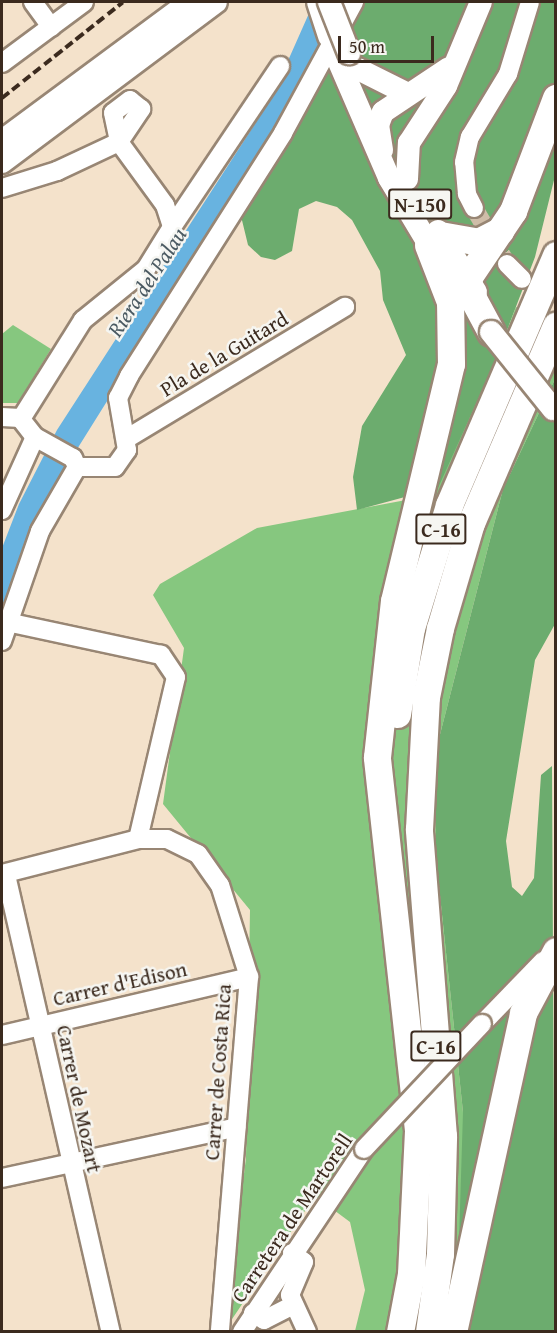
<!DOCTYPE html>
<style>
body{margin:0}
#map{position:relative;width:557px;height:1333px;overflow:hidden;background:#f4e2cb;font-family:"Gentium Book Plus",serif}
div>[style]{position:absolute}
[style*='--x']{left:calc(var(--x)*1px);top:calc(var(--y)*1px);width:calc(var(--w)*1px);rotate:calc(var(--a)*1deg)}
.green>*{inset:0;background:#86c77f}
.forest>*{inset:0;background:#6cac6e}
.water>*{inset:0;background:#68b3e0}
.minor-tunnel>*{height:18px;margin-top:-9px;transform-origin:0;background:repeating-linear-gradient(90deg,#cfbda8 0 18px,transparent 0 27px)}
.roads{filter:drop-shadow(2px 0 #988674) drop-shadow(-2px 0 #988674) drop-shadow(0 2px #988674) drop-shadow(0 -2px #988674)}
.minor>*{height:18px;margin:-9px;padding:0 9px;transform-origin:9px;border-radius:9px;background:#fff}
.major>*{height:22px;margin:-11px;padding:0 11px;transform-origin:11px;border-radius:11px;background:#fff}
.highway>*{height:27px;margin:-13.5px;padding:0 13.5px;transform-origin:13.5px;border-radius:13.5px;background:#fff}
.rail>*{height:4px;margin-top:-2px;transform-origin:0;background:repeating-linear-gradient(90deg,#3b2a1e 0 9px,transparent 0 13.5px)}
.bridges{filter:drop-shadow(2px 0 #988674) drop-shadow(-2px 0 #988674) drop-shadow(0 2px #988674) drop-shadow(0 -2px #988674)}
.minor-bridge>*{height:18px;margin:-9px;padding:0 9px;transform-origin:9px;border-radius:9px;background:#fff}
.major-bridge>*{height:22px;margin:-11px;padding:0 11px;transform-origin:11px;border-radius:11px;background:#fff}
span{translate:-50% -50%;white-space:nowrap;text-align:center;line-height:1.15;-webkit-text-stroke:5px #f6f6f2;paint-order:stroke}
.shield-label span{padding:2px 4px;background:#f6f6f2;border:2px solid;border-radius:4px;-webkit-text-stroke-width:0}
.shield-label{font-size:20px;color:#3b2a1e;font-weight:700}
.street-label{font-size:21px;color:#3b2a1e}
.water-label{font-size:22px;color:#4b5a62;font-style:italic}
.frame{position:absolute;inset:0;border:3px solid #3b2a1e;pointer-events:none}
.scale{position:absolute;left:338px;top:36px;width:96px;height:27px;box-sizing:border-box;border:3px solid #3b2a1e;border-top:0;padding-left:8px;font-size:18px;line-height:21px;white-space:nowrap;color:#3b2a1e;-webkit-text-stroke:4px #f6f6f2;paint-order:stroke}
</style>
<div id="map">
<div class="green">
<i style="clip-path:polygon(516px 307px,555px 327px,555px 379px,503px 489px,435px 754px,436px 858px,463px 1112px,464px 1331px,355px 1331px,365px 1290px,350px 1222px,315px 1196px,224px 1331px,246px 1158px,250px 910px,163px 804px,184px 648px,153px 595px,160px 584px,257px 528px,406px 500px,496px 359px)"></i>
<i style="clip-path:polygon(13px 325px,51px 349px,18px 403px,2px 403px,2px 334px)"></i>
</div>
<div class="forest">
<i style="clip-path:polygon(346px 2px,555px 2px,555px 176px,535px 257px,496px 359px,438px 488px,357px 510px,353px 477px,362px 426px,406px 355px,383px 300px,380px 271px,352px 220px,337px 207px,316px 201px,299px 209px,292px 251px,275px 260px,261px 257px,248px 245px,240px 212px)"></i>
<i style="clip-path:polygon(555px 379px,555px 624px,535px 660px,506px 841px,512px 887px,522px 896px,534px 878px,541px 775px,552px 766px,555px 1331px,464px 1332px,458px 1273px,463px 1112px,436px 858px,435px 754px,503px 489px)"></i>
</div>
<div class="water">
<i style="clip-path:polygon(314px 2px,346px 2px,296px 99px,64px 470px,2px 620px,2px 548px,19px 504px,57px 430px,271px 99px)"></i>
</div>
<div class="minor-tunnel">
<i style="--x:474;--y:208;--w:65;--a:59.5"></i>
</div>
<div class="roads">
<div class="minor">
<i style="--x:33;--y:2;--w:31;--a:54"></i>
<i style="--x:2;--y:63;--w:102;--a:-36.6"></i>
<i style="--x:2;--y:188;--w:58;--a:-17.2"></i>
<i style="--x:57;--y:171;--w:68;--a:-25.1"></i>
<i style="--x:119;--y:142;--w:40;--a:-56"></i>
<i style="--x:141;--y:109;--w:14;--a:-141"></i>
<i style="--x:130;--y:100;--w:21;--a:143"></i>
<i style="--x:113;--y:113;--w:30;--a:78"></i>
<i style="--x:119;--y:142;--w:78;--a:53.9"></i>
<i style="--x:165;--y:205;--w:23;--a:72"></i>
<i style="--x:172;--y:227;--w:49;--a:121.8"></i>
<i style="--x:146;--y:269;--w:81;--a:141"></i>
<i style="--x:83;--y:320;--w:117;--a:122.1"></i>
<i style="--x:474;--y:208;--w:16;--a:-117"></i>
<i style="--x:467;--y:194;--w:32;--a:-95"></i>
<i style="--x:464;--y:162;--w:26;--a:-77"></i>
<i style="--x:470;--y:137;--w:74;--a:-58.9"></i>
<i style="--x:508;--y:74;--w:75;--a:-73"></i>
<i style="--x:172;--y:227;--w:194;--a:-56.1"></i>
<i style="--x:507;--y:264;--w:21;--a:45"></i>
<i style="--x:2;--y:417;--w:18;--a:3"></i>
<i style="--x:20;--y:418;--w:24;--a:52"></i>
<i style="--x:35;--y:437;--w:43;--a:28.9"></i>
<i style="--x:73;--y:458;--w:10;--a:66"></i>
<i style="--x:126;--y:439;--w:256;--a:-31.1"></i>
<i style="--x:77;--y:467;--w:38;--a:0"></i>
<i style="--x:115;--y:467;--w:21;--a:-55"></i>
<i style="--x:127;--y:450;--w:53;--a:-99.8"></i>
<i style="--x:118;--y:398;--w:25;--a:-63"></i>
<i style="--x:129;--y:376;--w:288;--a:-57.6"></i>
<i style="--x:283;--y:133;--w:149;--a:-61.5"></i>
<i style="--x:2;--y:510;--w:80;--a:-65.7"></i>
<i style="--x:2;--y:641;--w:116;--a:-70.9"></i>
<i style="--x:40;--y:531;--w:74;--a:-60"></i>
<i style="--x:138;--y:839;--w:29;--a:0"></i>
<i style="--x:167;--y:839;--w:34;--a:26"></i>
<i style="--x:198;--y:854;--w:38;--a:55"></i>
<i style="--x:220;--y:885;--w:96;--a:72.5"></i>
<i style="--x:249;--y:977;--w:356;--a:94.7"></i>
<i style="--x:2;--y:874;--w:140;--a:-14.4"></i>
<i style="--x:138;--y:839;--w:166;--a:-76.8"></i>
<i style="--x:176;--y:677;--w:27;--a:-124"></i>
<i style="--x:161;--y:655;--w:157;--a:-167.9"></i>
<i style="--x:6;--y:875;--w:469;--a:77.1"></i>
<i style="--x:482;--y:1024;--w:88;--a:-45.9"></i>
<i style="--x:2;--y:1035;--w:254;--a:-13.2"></i>
<i style="--x:2;--y:1178;--w:240;--a:-12.2"></i>
<i style="--x:292;--y:1253;--w:15;--a:37"></i>
<i style="--x:304;--y:1262;--w:36;--a:113"></i>
<i style="--x:290;--y:1295;--w:41;--a:65.3"></i>
<i style="--x:253;--y:1313;--w:13;--a:32"></i>
<i style="--x:264;--y:1320;--w:33;--a:-27"></i>
<i style="--x:242;--y:1332;--w:220;--a:-56.3"></i>
</div>
<div class="major">
<i style="--x:318;--y:2;--w:36;--a:72"></i>
<i style="--x:338;--y:60;--w:129;--a:66.6"></i>
<i style="--x:389;--y:178;--w:93;--a:59"></i>
<i style="--x:354;--y:67;--w:60;--a:26.6"></i>
<i style="--x:2;--y:141;--w:234;--a:-36.5"></i>
<i style="--x:382;--y:150;--w:25;--a:-99"></i>
<i style="--x:378;--y:125;--w:14;--a:-69"></i>
<i style="--x:383;--y:112;--w:79;--a:-33.7"></i>
<i style="--x:2;--y:162;--w:267;--a:-36.8"></i>
<i style="--x:407;--y:179;--w:36;--a:-87"></i>
<i style="--x:409;--y:143;--w:68;--a:-57"></i>
<i style="--x:446;--y:86;--w:91;--a:-67.4"></i>
<i style="--x:438;--y:231;--w:72;--a:58.1"></i>
</div>
<div class="highway">
<i style="--x:440;--y:235;--w:39;--a:10"></i>
<i style="--x:478;--y:242;--w:25;--a:-27"></i>
<i style="--x:491;--y:332;--w:44;--a:-118.3"></i>
<i style="--x:470;--y:293;--w:15;--a:-98"></i>
<i style="--x:468;--y:278;--w:81;--a:-56.1"></i>
<i style="--x:513;--y:211;--w:121;--a:-69.2"></i>
<i style="--x:397;--y:714;--w:87;--a:-80.8"></i>
<i style="--x:411;--y:628;--w:129;--a:-72.8"></i>
<i style="--x:449;--y:505;--w:272;--a:-66.8"></i>
<i style="--x:400;--y:1332;--w:59;--a:-79.3"></i>
<i style="--x:411;--y:1274;--w:144;--a:-87.2"></i>
<i style="--x:418;--y:1130;--w:375;--a:-96.3"></i>
<i style="--x:377;--y:757;--w:157;--a:-83.8"></i>
<i style="--x:394;--y:601;--w:244;--a:-76.5"></i>
<i style="--x:451;--y:364;--w:62;--a:-90.9"></i>
<i style="--x:450;--y:302;--w:61;--a:-111.1"></i>
<i style="--x:429;--y:1332;--w:79;--a:-82"></i>
<i style="--x:440;--y:1254;--w:118;--a:-88.5"></i>
<i style="--x:443;--y:1136;--w:308;--a:-94.5"></i>
<i style="--x:419;--y:829;--w:132;--a:-87"></i>
<i style="--x:426;--y:697;--w:70;--a:-78.5"></i>
<i style="--x:440;--y:628;--w:109;--a:-73.6"></i>
<i style="--x:471;--y:523;--w:215;--a:-66.7"></i>
<i style="--x:453;--y:1332;--w:327;--a:-77.6"></i>
<i style="--x:523;--y:1013;--w:70;--a:-62"></i>
</div>
</div>
<div class="rail">
<i style="--x:2;--y:98;--w:154;--a:-38.4"></i>
</div>
<div class="bridges">
<div class="minor-bridge">
<i style="--x:364;--y:1149;--w:172;--a:-46.7"></i>
</div>
<div class="major-bridge">
<i style="--x:329;--y:2;--w:55;--a:68.6"></i>
<i style="--x:491;--y:332;--w:99;--a:51.2"></i>
</div>
</div>
<div class="shield-label">
<span style="left:420px;top:204px">N-150</span>
<span style="left:441px;top:529px">C-16</span>
<span style="left:436px;top:1046px">C-16</span>
</div>
<div class="street-label">
<span style="left:224px;top:354px;rotate:-31deg">Pla de la Guitard</span>
<span style="left:120px;top:984px;rotate:-13deg">Carrer d'Edison</span>
<span style="left:218px;top:1072px;rotate:-86deg">Carrer de Costa Rica</span>
<span style="left:79px;top:1099px;rotate:78deg">Carrer de Mozart</span>
<span style="left:292px;top:1218px;rotate:-56deg">Carretera de Martorell</span>
</div>
<div class="water-label">
<span style="left:147px;top:282px;rotate:-57deg">Riera del Palau</span>
</div>
<div class="frame"></div>
<div class="scale">50 m</div>
</div>
